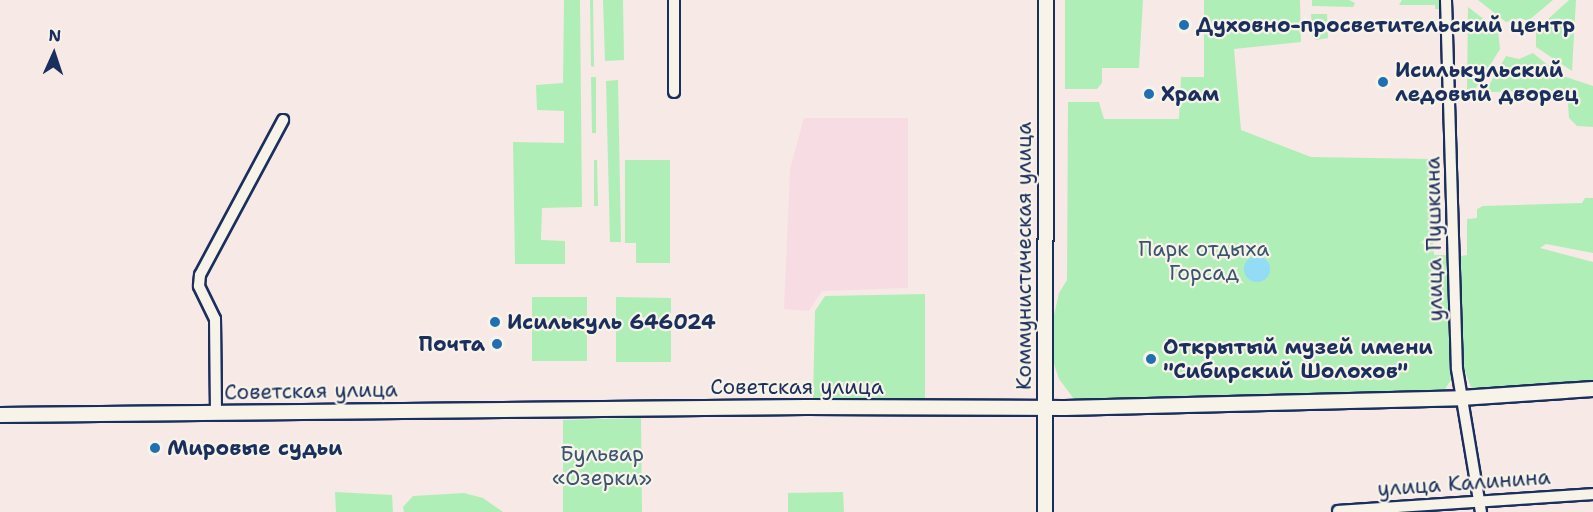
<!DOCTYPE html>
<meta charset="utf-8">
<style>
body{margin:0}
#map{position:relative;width:1593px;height:512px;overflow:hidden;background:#f7e9e6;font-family:"Shantell Sans",sans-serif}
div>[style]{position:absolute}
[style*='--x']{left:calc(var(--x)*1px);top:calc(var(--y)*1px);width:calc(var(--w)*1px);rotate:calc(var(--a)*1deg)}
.built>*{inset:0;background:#f7dde3}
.green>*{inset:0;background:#afefb7}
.water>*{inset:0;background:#94dbf6}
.round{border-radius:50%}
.roads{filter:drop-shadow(2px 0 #1b2f5e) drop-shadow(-2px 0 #1b2f5e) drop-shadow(0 2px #1b2f5e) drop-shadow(0 -2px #1b2f5e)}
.minor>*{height:10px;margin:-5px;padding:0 5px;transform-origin:5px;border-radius:5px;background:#f7f3e8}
.tertiary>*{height:14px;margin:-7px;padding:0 7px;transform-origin:7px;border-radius:7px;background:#f7f3e8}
.dots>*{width:16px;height:16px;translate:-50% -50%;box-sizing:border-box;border:3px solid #f7f3e8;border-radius:50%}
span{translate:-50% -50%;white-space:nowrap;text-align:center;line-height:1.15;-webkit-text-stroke:4.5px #f7f3e8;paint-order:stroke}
.poi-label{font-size:21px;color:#1b2f5e;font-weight:700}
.left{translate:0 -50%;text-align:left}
.right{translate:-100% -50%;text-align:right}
.street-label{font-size:21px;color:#1b2f5e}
.park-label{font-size:21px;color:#395570}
.north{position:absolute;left:24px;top:24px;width:60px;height:60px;-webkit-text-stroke:4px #f7f3e8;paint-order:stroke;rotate:3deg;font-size:16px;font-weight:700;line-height:24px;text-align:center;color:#1b2f5e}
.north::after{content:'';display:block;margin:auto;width:21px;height:27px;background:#1b2f5e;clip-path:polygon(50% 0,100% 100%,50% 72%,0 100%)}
</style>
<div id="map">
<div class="built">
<i style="clip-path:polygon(804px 118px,908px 118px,908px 288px,822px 291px,809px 311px,784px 309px,790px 169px)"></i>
</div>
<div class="green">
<i style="clip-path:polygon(564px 0,580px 0,582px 207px,542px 208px,541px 240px,565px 241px,565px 264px,515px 264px,513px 142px,564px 143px,564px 111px,537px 110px,536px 85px,563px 83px)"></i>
<i style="clip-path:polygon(590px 0,593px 0,594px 67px,591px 66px)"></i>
<i style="clip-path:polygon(603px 0,623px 0,624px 60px,605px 61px)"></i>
<i style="clip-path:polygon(1065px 0,1143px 0,1139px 68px,1102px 68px,1102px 83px,1097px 89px,1065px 89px)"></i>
<i style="clip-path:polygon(1204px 0,1300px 0,1301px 42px,1234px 49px,1241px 130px,1311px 157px,1431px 159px,1434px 255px,1446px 255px,1452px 378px,1444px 391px,1074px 399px,1059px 379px,1054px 364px,1054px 315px,1059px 293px,1067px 280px,1068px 102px,1099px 102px,1104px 119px,1179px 119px,1181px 77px,1204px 77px)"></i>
<i style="clip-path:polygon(1312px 0,1349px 0,1355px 3px,1353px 7px,1312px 6px)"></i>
<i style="clip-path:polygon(1402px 0,1442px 0,1442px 9px,1435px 9px,1435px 5px,1399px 5px)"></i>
<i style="clip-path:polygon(1478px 0,1553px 0,1528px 21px,1520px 18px,1506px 22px)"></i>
<i style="clip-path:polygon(1569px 0,1576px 0,1572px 71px,1536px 47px,1536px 30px)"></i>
<i style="clip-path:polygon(1468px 7px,1498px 30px,1500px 49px,1474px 91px,1467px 91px)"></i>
<i style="clip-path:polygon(1311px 14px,1327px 14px,1328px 38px,1316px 40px,1312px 36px)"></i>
<i style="clip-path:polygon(1533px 53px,1560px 75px,1593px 86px,1593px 127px,1577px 126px,1569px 118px,1567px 91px,1485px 92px,1506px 56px,1519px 59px)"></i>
<i style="clip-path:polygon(591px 77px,596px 77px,596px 133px,592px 133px)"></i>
<i style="clip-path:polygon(618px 80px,621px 242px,610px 242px,606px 81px)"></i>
<i style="clip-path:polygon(594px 160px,597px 160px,598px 206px,594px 206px)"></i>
<i style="clip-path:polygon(625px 160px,670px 160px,670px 263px,636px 263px,636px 243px,625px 243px)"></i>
<i style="clip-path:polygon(1585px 198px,1593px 198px,1593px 253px,1546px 244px,1540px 248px,1593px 262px,1593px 381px,1479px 391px,1471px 387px,1462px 363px,1461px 256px,1467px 255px,1467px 219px,1477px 218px,1477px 209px,1483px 206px,1582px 203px)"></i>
<i style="clip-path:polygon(925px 294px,925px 399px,813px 399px,815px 311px,825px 296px)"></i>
<i style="clip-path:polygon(532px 297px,587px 297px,587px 361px,532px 361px)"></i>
<i style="clip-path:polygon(616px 297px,671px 298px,671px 362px,616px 362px)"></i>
<i style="clip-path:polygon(641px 418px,642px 512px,563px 512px,563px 420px)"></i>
<i style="clip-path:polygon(335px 492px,392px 495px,393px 512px,336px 512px)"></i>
<i style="clip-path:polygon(843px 492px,844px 512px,788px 512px,788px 493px)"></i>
<i style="clip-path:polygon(464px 493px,483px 498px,503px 512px,404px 512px,403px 507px,413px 496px)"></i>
</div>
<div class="water">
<i class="round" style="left:1244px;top:256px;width:26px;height:26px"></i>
</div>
<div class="roads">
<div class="minor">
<i style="--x:674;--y:0;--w:92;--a:90"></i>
<i style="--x:1446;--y:0;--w:369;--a:88.3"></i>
<i style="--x:1457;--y:369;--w:145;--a:80.5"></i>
<i style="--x:216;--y:413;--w:94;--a:-90.6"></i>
<i style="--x:215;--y:319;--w:37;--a:-116"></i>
<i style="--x:199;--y:286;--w:11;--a:-85"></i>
<i style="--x:200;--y:275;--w:176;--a:-61.8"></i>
<i style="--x:1338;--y:511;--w:256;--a:-3.8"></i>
</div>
<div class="tertiary">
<i style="--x:0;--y:415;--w:806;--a:-0.57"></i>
<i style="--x:806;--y:407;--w:259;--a:0.2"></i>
<i style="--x:1065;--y:408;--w:396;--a:-1.4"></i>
<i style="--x:1461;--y:398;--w:132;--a:-3.9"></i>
<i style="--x:1045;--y:512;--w:512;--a:-89.89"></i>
</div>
</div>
<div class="dots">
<i style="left:1184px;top:25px;background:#1f6fb2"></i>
<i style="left:1383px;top:82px;background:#1f6fb2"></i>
<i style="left:1149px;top:94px;background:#1f6fb2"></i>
<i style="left:495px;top:322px;background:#1f6fb2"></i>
<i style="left:497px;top:344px;background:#1f6fb2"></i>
<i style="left:1151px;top:359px;background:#1f6fb2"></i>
<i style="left:155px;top:448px;background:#1f6fb2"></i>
</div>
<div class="poi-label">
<span class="left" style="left:1196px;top:25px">Духовно-просветительский центр</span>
<span class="left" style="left:1395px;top:82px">Исилькульский<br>ледовый дворец</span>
<span class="left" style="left:1161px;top:94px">Храм</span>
<span class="left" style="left:507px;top:322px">Исилькуль 646024</span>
<span class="right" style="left:485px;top:344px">Почта</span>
<span class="left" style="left:1163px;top:359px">Открытый музей имени<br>"Сибирский Шолохов"</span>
<span class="left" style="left:167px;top:448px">Мировые судьи</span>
</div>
<div class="street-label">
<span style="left:1434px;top:239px;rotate:-91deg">улица Пушкина</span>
<span style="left:1024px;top:256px;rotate:-90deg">Коммунистическая улица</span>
<span style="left:797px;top:387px">Советская улица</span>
<span style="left:311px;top:391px;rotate:-1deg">Советская улица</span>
<span style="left:1464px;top:483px;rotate:-4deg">улица Калинина</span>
</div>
<div class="park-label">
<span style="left:1204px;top:261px">Парк отдыха<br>Горсад</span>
<span style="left:602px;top:466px">Бульвар<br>«Озерки»</span>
</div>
<div class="north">N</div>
</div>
